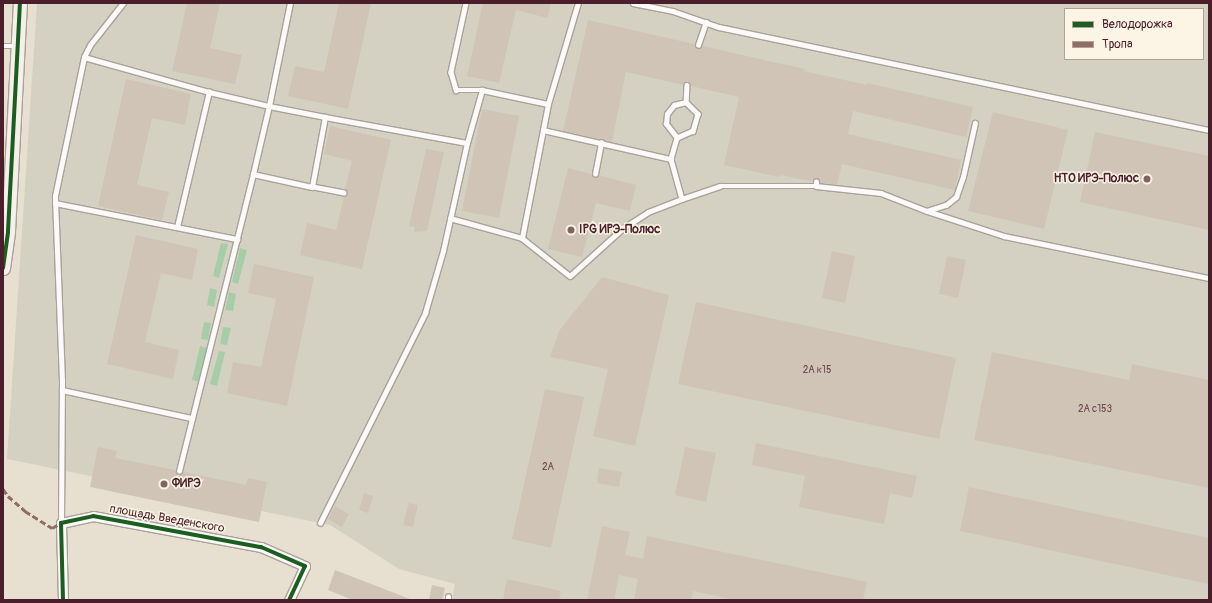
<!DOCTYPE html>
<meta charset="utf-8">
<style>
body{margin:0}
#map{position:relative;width:1212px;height:603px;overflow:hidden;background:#e7e0d0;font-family:Pangolin,sans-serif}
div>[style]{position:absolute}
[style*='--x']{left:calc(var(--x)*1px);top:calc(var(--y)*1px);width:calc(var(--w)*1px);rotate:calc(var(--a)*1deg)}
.industrial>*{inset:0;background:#d4d1c3}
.forest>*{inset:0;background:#a7cda8}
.building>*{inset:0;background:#cfc4b6}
.roads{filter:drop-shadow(1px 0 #aaa199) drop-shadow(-1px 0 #aaa199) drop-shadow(0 1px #aaa199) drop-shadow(0 -1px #aaa199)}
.lane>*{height:4.5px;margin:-2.25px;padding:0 2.25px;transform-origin:2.25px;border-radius:2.25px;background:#fbfaf8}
.street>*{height:9px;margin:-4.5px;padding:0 4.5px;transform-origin:4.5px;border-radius:4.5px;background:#fbfaf8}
.secondary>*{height:13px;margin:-6.5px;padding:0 6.5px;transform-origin:6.5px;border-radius:6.5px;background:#f5f1ea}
.quiet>*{height:3px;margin-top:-1.5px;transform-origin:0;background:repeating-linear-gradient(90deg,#8d6e63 0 6px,transparent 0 9px)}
.cycleway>*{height:4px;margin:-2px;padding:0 2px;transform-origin:2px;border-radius:2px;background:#1b5e20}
.dots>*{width:11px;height:11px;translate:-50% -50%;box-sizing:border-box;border:2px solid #fcf5e5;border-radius:50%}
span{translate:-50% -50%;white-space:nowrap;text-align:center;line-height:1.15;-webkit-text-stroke:3px #fcf5e5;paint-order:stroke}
.number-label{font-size:10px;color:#6b484e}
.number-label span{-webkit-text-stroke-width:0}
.poi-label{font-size:12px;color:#4a1f2b;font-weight:700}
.right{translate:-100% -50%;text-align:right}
.left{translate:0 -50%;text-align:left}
.street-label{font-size:12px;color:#4a1f2b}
.frame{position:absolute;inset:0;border:4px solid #4a1f2b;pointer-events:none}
.legend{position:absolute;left:1064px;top:8px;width:140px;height:52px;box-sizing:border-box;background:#fcf5e5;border:1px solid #b59f9b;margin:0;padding:5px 7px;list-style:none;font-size:12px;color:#4a1f2b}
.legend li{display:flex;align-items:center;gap:8px;height:20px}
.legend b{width:20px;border:1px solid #b59f9b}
</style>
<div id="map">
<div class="industrial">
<i style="clip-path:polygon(evenodd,37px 3px,1209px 3px,1209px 600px,452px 600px,455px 584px,399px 569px,330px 525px,7px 459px,37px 3px,1065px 9px,1203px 9px,1203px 59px,1065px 59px,1065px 9px)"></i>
</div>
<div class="forest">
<i style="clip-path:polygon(221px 243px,228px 244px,219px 278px,213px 276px)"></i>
<i style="clip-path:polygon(240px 248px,247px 250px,238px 284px,232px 282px)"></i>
<i style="clip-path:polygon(210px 288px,217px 290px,214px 307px,207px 305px)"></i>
<i style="clip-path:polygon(229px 292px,236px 294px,233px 311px,225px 310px)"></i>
<i style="clip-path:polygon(204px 322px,211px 323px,208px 340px,201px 339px)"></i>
<i style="clip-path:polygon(223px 327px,231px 328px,227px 345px,220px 344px)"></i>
<i style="clip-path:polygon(200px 346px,207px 348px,199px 382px,192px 380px)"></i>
<i style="clip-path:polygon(219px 351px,225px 352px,217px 386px,210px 384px)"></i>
</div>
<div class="building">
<i style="clip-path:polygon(187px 3px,220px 3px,210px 48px,242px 55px,235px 84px,172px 71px)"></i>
<i style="clip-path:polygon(339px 3px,371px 3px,348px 109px,288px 96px,295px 66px,324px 72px)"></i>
<i style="clip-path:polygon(483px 3px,551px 3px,547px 18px,516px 10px,499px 83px,467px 76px)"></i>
<i style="clip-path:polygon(588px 20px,694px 44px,697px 49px,702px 46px,805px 69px,804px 71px,867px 85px,867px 83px,973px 107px,966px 137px,853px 111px,848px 134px,961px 160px,955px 190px,842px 164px,837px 185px,820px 183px,816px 178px,812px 181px,780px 175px,780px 177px,724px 165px,739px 97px,691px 86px,688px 81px,683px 85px,626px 72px,612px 142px,563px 131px)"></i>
<i style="clip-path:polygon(126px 79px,191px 94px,185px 125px,152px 118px,137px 185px,169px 192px,162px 220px,98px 206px)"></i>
<i style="clip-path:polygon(482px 109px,519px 116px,499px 218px,462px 211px)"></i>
<i style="clip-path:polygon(993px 112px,1068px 130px,1044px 229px,968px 211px)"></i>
<i style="clip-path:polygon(330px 126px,391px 140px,362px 269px,300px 255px,307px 223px,336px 230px,344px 197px,348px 194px,345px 190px,352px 161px,324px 154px)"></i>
<i style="clip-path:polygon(1095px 132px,1209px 156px,1209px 230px,1080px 202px)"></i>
<i style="clip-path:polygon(426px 149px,444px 152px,427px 231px,414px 232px,415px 227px,409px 226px)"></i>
<i style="clip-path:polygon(568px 168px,591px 174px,594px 178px,598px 175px,636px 185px,630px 211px,596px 203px,582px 257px,548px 249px)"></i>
<i style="clip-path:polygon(136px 235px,198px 249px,192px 280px,161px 273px,145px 342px,179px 350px,173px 379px,107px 364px)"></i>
<i style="clip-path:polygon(832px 251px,855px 256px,845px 303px,822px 298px)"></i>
<i style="clip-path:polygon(947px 256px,966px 260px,958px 298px,939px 294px)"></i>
<i style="clip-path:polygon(254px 264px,314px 277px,287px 406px,227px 393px,233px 362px,261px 367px,276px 299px,248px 293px)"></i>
<i style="clip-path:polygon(602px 277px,669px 295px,635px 446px,593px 436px,608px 369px,550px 357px,559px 331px)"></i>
<i style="clip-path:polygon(696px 302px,956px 358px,939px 439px,678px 384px)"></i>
<i style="clip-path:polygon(992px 352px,1129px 380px,1132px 364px,1209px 380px,1209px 488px,974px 440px)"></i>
<i style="clip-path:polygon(545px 389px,584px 397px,551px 548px,512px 539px)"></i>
<i style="clip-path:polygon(756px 443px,917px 476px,912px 498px,890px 493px,884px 524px,799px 507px,805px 476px,752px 465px)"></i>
<i style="clip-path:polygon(98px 447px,117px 451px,115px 458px,175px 470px,178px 475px,183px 472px,246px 485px,248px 478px,267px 482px,259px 522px,90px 487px)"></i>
<i style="clip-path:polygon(685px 447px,716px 453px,706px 502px,675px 495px)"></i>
<i style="clip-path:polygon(599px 468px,622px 472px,619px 487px,597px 483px)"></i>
<i style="clip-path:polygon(969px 487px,1209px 538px,1209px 584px,960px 531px)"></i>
<i style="clip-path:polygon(364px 493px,373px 496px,368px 513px,359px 510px)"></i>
<i style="clip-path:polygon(409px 503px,418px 505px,413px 527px,403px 525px)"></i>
<i style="clip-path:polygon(335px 506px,349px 514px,342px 527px,328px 519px)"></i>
<i style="clip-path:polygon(602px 526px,630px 532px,625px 555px,643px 559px,647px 536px,867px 582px,863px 600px,736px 600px,693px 591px,691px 600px,634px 600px,638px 579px,619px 575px,614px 600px,587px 600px)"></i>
<i style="clip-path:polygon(335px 570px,410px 599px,410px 600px,353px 600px,328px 590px)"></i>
<i style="clip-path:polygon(507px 579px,561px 591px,559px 600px,503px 600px)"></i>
<i style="clip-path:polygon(432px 585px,445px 588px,442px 600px,429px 600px)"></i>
</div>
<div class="roads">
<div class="lane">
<i style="--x:466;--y:3;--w:71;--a:102.3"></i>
<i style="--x:451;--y:72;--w:19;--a:74"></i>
<i style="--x:456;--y:90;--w:26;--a:0"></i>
<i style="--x:633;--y:3;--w:41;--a:11.3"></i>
<i style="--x:673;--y:11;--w:49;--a:19.2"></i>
<i style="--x:719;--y:27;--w:501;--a:11.87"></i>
<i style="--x:698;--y:45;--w:24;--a:-71"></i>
<i style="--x:3;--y:46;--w:14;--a:0"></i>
<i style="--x:84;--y:57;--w:130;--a:15.6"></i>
<i style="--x:687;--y:85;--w:17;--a:93"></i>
<i style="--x:686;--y:102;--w:17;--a:45"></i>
<i style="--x:698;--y:114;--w:18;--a:106"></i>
<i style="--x:693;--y:131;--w:17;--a:156"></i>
<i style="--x:677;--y:138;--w:22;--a:106"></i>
<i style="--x:671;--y:159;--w:41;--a:74.6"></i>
<i style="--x:682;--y:199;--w:40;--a:-18.9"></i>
<i style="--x:720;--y:186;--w:96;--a:0"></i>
<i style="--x:816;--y:186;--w:4;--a:-90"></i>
<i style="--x:543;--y:130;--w:131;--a:12.8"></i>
<i style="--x:677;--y:138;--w:18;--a:-128"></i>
<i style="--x:666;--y:124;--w:10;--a:-84"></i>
<i style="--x:667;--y:114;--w:11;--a:-52"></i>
<i style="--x:674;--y:105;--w:12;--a:-14"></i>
<i style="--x:253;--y:174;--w:70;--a:-76.8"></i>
<i style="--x:269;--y:106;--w:57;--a:11.1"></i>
<i style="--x:595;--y:174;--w:32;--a:-79"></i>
<i style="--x:816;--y:186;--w:65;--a:6.1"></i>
<i style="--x:881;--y:193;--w:49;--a:21.4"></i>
<i style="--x:927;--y:211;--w:20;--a:-18"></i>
<i style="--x:946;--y:205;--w:13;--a:-39"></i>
<i style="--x:956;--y:197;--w:21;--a:-71"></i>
<i style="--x:963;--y:177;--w:55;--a:-77.5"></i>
<i style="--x:344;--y:193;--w:33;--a:-169"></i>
<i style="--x:312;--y:187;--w:71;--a:-79.5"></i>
<i style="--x:325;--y:117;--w:144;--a:10.4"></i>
<i style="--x:467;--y:143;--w:55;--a:-74.2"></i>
<i style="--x:482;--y:90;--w:67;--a:12"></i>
<i style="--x:55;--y:203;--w:186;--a:11.2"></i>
<i style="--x:927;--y:211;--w:81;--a:18"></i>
<i style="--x:1004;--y:236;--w:209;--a:11.6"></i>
<i style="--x:450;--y:218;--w:75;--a:15.5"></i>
<i style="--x:522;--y:238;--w:61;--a:38.4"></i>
<i style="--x:570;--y:276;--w:70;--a:-42.1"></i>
<i style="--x:622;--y:229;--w:31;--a:-33"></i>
<i style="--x:648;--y:212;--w:36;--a:-21"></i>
<i style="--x:177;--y:227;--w:139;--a:-76.7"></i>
<i style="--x:209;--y:92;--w:62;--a:13.1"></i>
<i style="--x:269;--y:106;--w:105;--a:-78.5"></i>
<i style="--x:522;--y:238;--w:136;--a:-79"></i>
<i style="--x:548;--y:104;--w:105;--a:-73.5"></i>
<i style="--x:62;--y:390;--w:133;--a:12.2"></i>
<i style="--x:179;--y:471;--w:306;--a:-76"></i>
<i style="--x:253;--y:174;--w:60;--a:12.4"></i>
<i style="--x:61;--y:523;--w:142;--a:-89.6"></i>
<i style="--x:62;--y:381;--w:185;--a:-92.2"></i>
<i style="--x:55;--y:196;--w:142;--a:-78.2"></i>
<i style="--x:84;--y:57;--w:13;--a:-63"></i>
<i style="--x:90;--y:45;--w:53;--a:-51.8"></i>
<i style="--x:320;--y:523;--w:235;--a:-63.4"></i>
<i style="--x:425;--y:313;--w:65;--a:-73.8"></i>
<i style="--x:443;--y:251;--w:111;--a:-77.5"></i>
<i style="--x:448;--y:600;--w:3;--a:-90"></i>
</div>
<div class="street">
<i style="--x:63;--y:600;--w:77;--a:-91.5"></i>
<i style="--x:61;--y:523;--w:33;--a:-12"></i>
<i style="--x:93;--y:516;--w:171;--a:10.5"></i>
<i style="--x:261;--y:547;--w:48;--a:23.4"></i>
<i style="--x:305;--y:566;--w:38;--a:115"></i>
</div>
<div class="secondary">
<i style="--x:3;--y:268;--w:37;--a:-82"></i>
<i style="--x:8;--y:231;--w:228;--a:-87"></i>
</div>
</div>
<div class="quiet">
<i style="--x:3;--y:489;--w:9;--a:54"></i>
<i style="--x:8;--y:496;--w:23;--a:41"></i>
<i style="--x:25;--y:511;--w:32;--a:32"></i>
<i style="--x:52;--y:528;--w:10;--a:-29"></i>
</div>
<div class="cycleway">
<i style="--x:3;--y:268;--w:37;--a:-82"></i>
<i style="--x:8;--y:231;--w:228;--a:-87"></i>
<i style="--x:63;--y:600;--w:77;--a:-91.5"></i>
<i style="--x:61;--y:523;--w:33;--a:-12"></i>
<i style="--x:93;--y:516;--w:171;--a:10.5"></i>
<i style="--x:261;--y:547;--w:48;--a:23.4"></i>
<i style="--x:305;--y:566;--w:38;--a:115"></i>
</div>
<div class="dots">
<i style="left:1147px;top:179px;background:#816365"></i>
<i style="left:571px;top:230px;background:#816365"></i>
<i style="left:164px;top:484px;background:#816365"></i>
</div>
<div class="number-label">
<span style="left:817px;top:371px">2А к15</span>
<span style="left:1095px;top:410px">2А с153</span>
<span style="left:548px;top:468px">2А</span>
</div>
<div class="poi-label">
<span class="right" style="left:1139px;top:179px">НТО ИРЭ-Полюс</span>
<span class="left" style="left:579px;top:230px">IPG ИРЭ-Полюс</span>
<span class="left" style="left:172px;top:484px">ФИРЭ</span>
</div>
<div class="street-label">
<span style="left:167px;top:519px;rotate:10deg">площадь Введенского</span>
</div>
<div class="frame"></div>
<ul class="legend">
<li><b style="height:5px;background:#1b5e20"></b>Велодорожка</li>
<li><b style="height:5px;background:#8d6e63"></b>Тропа</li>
</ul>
</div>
